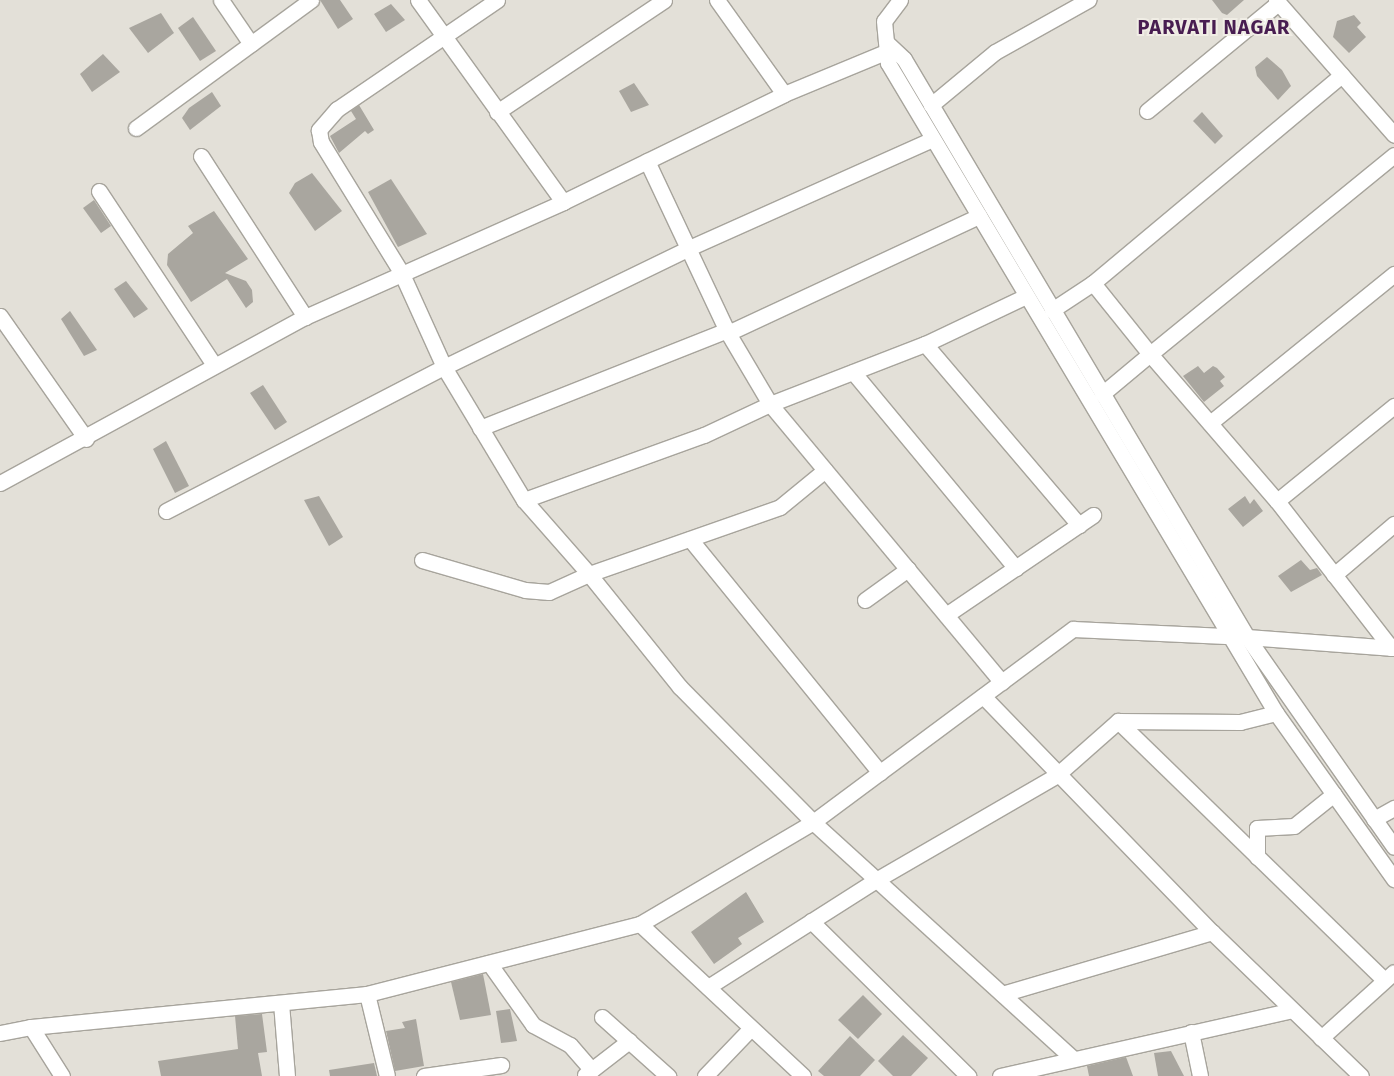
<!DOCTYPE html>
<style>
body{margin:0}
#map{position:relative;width:1394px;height:1076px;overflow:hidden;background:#e3e0d8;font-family:"Fira Sans",sans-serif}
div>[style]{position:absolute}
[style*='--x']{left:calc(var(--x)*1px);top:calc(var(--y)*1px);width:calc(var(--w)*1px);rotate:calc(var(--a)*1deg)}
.building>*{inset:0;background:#a9a69f}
.roads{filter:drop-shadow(1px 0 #a7a49c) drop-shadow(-1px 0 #a7a49c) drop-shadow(0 1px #a7a49c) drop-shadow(0 -1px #a7a49c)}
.minor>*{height:15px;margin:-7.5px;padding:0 7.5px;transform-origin:7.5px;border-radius:7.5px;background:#fff}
span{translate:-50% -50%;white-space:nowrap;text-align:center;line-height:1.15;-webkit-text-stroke:4px #f0ede5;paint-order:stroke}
.district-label{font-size:20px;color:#481d51;font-weight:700;letter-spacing:1px}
</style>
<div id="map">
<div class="building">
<i style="clip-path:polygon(320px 0,340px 0,353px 19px,338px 29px)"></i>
<i style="clip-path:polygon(1212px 0,1244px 0,1227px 15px,1222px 13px)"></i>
<i style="clip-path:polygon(391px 4px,405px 20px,386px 32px,374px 14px)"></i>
<i style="clip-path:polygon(161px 13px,174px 33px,148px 53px,129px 28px)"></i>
<i style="clip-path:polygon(1354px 15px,1361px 23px,1357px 27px,1366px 37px,1349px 53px,1333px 37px,1337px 21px)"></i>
<i style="clip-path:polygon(193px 17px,216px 51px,200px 61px,178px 28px)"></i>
<i style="clip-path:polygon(103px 54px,120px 72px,92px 92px,80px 74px)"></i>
<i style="clip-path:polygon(1267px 57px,1282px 70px,1291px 86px,1278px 100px,1257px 76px,1255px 67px)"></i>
<i style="clip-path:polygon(634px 83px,649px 105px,631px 112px,619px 91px)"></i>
<i style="clip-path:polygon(212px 92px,221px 106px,190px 130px,182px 118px,189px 108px)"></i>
<i style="clip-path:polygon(359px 105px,374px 130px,368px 134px,365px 131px,339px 153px,330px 136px,356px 119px,351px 111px)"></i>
<i style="clip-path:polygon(1202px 112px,1223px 136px,1215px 144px,1193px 121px)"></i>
<i style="clip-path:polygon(312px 173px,342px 211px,315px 231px,289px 193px,295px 183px)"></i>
<i style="clip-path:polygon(391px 179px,427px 234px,398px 247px,368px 192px)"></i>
<i style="clip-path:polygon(94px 200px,111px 226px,101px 233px,83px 208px)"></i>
<i style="clip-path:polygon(214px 211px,248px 259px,225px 273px,246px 281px,252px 290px,253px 302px,246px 308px,227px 279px,191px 302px,167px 265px,168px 254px,193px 233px,188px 226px)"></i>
<i style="clip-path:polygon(126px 281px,148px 309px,134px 318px,114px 289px)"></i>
<i style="clip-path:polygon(70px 311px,97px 350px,84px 356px,61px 319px)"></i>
<i style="clip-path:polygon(1198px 366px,1204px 373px,1213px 366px,1217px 368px,1225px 377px,1220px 381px,1224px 386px,1204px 402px,1183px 376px)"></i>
<i style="clip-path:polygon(263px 385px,287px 422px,275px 430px,250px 393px)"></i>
<i style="clip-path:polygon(166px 441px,189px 486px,175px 493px,153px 449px)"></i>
<i style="clip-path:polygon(319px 496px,343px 537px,329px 546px,304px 500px)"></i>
<i style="clip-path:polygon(1245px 496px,1250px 504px,1254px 499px,1263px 511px,1243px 527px,1228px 509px)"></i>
<i style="clip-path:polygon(1301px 560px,1310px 570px,1317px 568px,1322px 575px,1291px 592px,1278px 576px)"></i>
<i style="clip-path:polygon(746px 892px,764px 922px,738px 938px,742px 944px,714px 964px,691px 932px)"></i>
<i style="clip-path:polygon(483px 974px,491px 1015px,460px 1020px,451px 982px)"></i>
<i style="clip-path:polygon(863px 995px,882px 1014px,858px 1039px,838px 1020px)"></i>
<i style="clip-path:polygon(510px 1009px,517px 1041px,501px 1043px,496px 1011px)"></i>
<i style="clip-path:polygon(262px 1014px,267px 1052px,258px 1053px,262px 1076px,161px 1076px,158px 1061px,238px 1049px,235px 1016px)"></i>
<i style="clip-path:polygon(416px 1019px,424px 1066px,395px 1071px,386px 1031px,405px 1028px,402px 1022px)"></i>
<i style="clip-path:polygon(903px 1035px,928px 1058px,911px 1076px,893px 1076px,878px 1061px)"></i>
<i style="clip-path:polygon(850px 1036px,875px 1060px,860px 1076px,824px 1076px,818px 1071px)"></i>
<i style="clip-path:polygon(1171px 1051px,1184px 1076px,1158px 1076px,1154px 1053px)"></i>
<i style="clip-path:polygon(1126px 1057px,1133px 1076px,1089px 1076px,1087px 1066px)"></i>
<i style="clip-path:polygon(374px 1063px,377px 1076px,330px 1076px,329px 1070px)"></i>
</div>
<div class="roads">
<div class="minor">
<i style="--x:221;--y:0;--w:53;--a:55.7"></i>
<i style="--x:418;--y:0;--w:249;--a:54.3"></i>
<i style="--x:497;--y:0;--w:194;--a:145.7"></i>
<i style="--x:337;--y:109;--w:28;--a:131"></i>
<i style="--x:319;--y:130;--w:12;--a:81"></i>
<i style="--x:321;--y:142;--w:153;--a:58.4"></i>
<i style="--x:401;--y:272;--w:104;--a:65.6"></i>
<i style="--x:444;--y:367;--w:155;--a:59"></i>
<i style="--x:524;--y:500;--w:98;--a:48.7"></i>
<i style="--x:589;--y:574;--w:145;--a:51.2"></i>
<i style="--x:680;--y:687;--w:190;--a:45.4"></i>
<i style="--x:813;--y:822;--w:350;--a:42.3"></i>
<i style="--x:717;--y:0;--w:115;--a:54.5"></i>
<i style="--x:900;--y:0;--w:26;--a:127"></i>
<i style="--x:884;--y:21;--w:42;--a:84.6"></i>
<i style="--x:888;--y:63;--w:757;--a:59.17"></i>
<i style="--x:1276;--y:713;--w:204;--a:54.6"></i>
<i style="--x:1276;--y:0;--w:179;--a:48.8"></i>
<i style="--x:887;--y:43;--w:23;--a:43"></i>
<i style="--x:904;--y:59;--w:672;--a:59.31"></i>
<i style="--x:1247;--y:637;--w:256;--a:55"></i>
<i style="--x:931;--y:105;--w:83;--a:-39.6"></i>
<i style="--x:995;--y:52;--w:107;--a:-29.2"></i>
<i style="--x:1147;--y:111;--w:170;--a:-39.5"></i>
<i style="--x:497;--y:112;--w:201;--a:-33.8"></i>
<i style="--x:136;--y:128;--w:217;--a:-36.2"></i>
<i style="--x:1394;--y:155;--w:315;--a:140.8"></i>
<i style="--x:1150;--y:354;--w:194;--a:49.2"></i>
<i style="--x:1277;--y:501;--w:186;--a:52.2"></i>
<i style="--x:1391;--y:648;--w:4;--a:-34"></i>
<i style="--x:201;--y:156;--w:192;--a:57.1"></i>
<i style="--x:647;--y:161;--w:190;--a:64.8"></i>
<i style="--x:728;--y:333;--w:82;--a:59.4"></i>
<i style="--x:770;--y:404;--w:362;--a:50.2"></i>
<i style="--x:99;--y:191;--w:209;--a:56.5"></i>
<i style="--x:1052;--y:310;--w:49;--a:-33.4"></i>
<i style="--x:0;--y:316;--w:150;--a:55"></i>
<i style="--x:728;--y:333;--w:277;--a:-25"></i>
<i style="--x:925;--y:344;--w:238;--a:49.6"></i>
<i style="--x:853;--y:372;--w:255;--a:50.3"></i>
<i style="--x:1102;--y:394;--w:62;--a:-39.8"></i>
<i style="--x:1150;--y:354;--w:91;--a:-128.8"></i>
<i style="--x:1093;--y:283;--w:324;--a:-39.9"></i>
<i style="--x:1210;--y:423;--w:237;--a:-39"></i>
<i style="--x:480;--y:428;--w:266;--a:-21.6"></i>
<i style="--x:0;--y:483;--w:347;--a:-28.6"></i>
<i style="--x:305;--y:317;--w:282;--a:-24"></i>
<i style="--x:563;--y:202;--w:246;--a:-26"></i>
<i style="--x:784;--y:94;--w:113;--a:-22.5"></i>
<i style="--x:524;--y:500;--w:191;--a:-19.9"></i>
<i style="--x:704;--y:435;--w:73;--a:-25.2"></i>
<i style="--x:770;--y:404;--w:166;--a:-21.2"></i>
<i style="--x:925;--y:344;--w:112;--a:-25.4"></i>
<i style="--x:1277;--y:501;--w:151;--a:-39.1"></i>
<i style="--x:166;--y:511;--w:313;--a:-27.4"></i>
<i style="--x:444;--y:367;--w:272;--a:-25.9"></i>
<i style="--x:689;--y:248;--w:267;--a:-24.1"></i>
<i style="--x:690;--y:539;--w:301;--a:50.9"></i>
<i style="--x:422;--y:560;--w:107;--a:16.2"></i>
<i style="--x:525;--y:590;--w:24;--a:5"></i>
<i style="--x:549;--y:592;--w:44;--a:-24.2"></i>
<i style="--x:589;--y:574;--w:202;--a:-19.3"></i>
<i style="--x:780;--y:507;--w:58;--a:-39.4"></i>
<i style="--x:1334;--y:575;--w:79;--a:-40.4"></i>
<i style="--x:865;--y:600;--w:53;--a:-35.8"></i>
<i style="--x:946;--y:615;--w:178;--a:-34.2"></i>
<i style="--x:983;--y:696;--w:329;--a:45.9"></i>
<i style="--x:1212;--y:932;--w:207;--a:44"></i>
<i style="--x:1118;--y:721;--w:122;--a:0.5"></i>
<i style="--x:1240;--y:722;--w:37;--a:-14"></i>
<i style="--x:1374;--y:819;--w:23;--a:-29"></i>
<i style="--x:1257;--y:857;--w:29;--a:-90"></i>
<i style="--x:1257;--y:828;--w:37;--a:-3"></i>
<i style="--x:1294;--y:826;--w:51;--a:-38.7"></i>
<i style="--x:811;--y:921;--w:221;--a:44.6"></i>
<i style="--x:640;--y:924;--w:223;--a:43"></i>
<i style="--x:489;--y:963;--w:76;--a:54.6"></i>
<i style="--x:533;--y:1025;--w:42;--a:28.4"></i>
<i style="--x:570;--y:1045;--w:33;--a:49"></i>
<i style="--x:708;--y:987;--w:199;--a:-32.5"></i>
<i style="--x:876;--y:880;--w:209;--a:-30.1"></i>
<i style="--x:1057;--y:775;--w:81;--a:-41.5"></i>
<i style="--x:1118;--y:721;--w:371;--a:44.2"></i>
<i style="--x:367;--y:994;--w:84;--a:76.3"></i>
<i style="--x:1002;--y:994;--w:219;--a:-16.4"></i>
<i style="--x:281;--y:1003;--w:73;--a:85.3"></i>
<i style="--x:602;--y:1017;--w:89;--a:41.8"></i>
<i style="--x:31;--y:1027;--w:58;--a:57.7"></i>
<i style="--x:1191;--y:1032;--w:45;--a:78.4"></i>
<i style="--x:0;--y:1033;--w:32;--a:-11"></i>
<i style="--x:31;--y:1027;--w:338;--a:-5.6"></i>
<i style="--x:367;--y:994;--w:282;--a:-14.4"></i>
<i style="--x:640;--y:924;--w:201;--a:-30.5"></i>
<i style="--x:813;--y:822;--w:324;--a:-36.6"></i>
<i style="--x:1073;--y:629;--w:174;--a:2.6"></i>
<i style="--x:1247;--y:637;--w:147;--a:4.3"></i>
<i style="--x:1321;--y:1038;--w:98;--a:-42.1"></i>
<i style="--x:585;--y:1075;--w:56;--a:-37.7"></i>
<i style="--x:424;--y:1076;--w:78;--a:-8.1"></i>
<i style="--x:705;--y:1076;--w:66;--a:-46.2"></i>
<i style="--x:1000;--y:1076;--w:299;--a:-12.7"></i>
</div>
</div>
<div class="district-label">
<span style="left:1214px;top:27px">PARVATI NAGAR</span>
</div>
</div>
